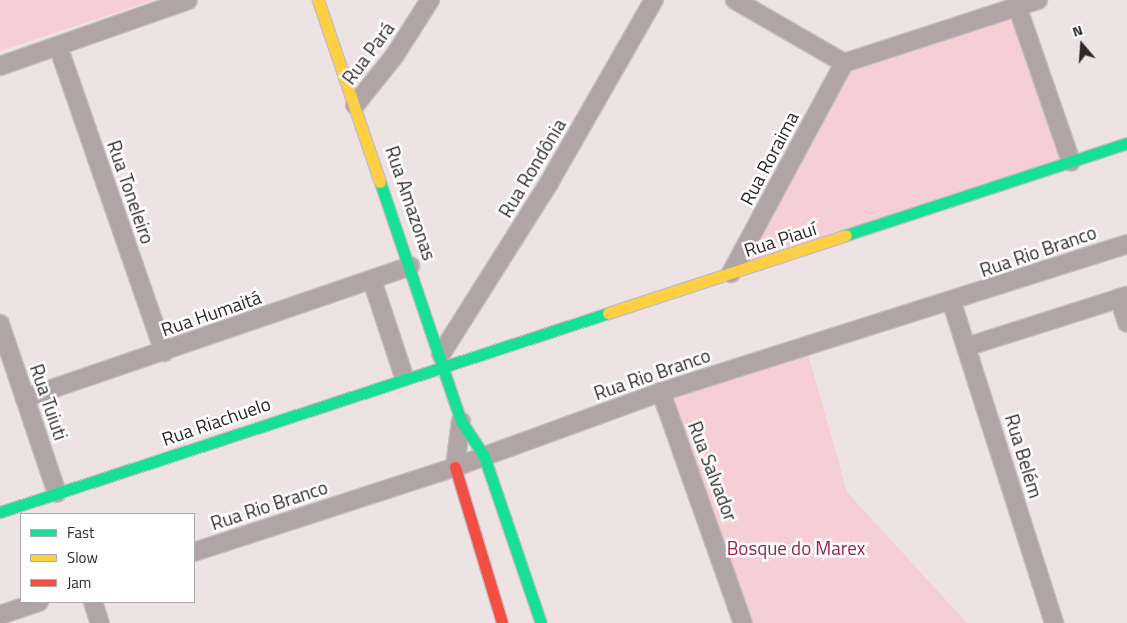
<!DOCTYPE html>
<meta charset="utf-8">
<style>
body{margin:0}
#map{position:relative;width:1127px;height:623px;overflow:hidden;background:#ede3e5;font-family:"Titillium Web",sans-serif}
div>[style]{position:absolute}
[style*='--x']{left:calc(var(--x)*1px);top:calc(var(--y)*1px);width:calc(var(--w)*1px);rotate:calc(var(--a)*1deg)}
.green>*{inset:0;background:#f6cfd6}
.roads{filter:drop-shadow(1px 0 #c6bec0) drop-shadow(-1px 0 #c6bec0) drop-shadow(0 1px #c6bec0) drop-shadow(0 -1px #c6bec0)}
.street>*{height:18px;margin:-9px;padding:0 9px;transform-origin:9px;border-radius:9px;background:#b1a4a6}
.fast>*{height:11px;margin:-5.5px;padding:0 5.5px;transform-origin:5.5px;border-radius:5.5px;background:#16e098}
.slow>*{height:11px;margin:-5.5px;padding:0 5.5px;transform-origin:5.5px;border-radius:5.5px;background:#ffcf43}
.jam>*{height:11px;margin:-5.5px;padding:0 5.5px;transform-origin:5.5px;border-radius:5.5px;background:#f24e42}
span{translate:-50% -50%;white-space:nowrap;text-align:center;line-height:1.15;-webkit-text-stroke:5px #fff;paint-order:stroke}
.street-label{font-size:19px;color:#2e2829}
.park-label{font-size:19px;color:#932548}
.legend{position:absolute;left:20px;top:513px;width:175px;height:90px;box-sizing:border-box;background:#fff;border:1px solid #aba9a9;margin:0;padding:6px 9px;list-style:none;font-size:15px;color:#2e2829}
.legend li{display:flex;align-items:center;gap:10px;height:25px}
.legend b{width:25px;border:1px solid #aba9a9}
.north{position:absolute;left:1057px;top:20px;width:50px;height:50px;-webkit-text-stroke:4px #fff;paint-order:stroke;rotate:342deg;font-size:14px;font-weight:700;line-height:20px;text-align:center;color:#2e2829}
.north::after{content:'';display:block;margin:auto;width:18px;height:22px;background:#2e2829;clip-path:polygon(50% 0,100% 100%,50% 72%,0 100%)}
</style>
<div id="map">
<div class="green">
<i style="clip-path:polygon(0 0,154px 0,0 51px)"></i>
<i style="clip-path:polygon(1014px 1px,1066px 160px,734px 268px,838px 57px)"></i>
<i style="clip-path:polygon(807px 350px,847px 492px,967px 623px,741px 623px,668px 396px)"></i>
</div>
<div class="roads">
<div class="street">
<i style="--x:735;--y:0;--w:126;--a:30"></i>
<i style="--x:1015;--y:0;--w:171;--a:70.9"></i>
<i style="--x:58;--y:46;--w:324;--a:70.9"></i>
<i style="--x:844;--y:63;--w:204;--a:-18"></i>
<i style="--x:0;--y:66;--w:199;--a:-19.3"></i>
<i style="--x:355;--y:105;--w:64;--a:-51.3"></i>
<i style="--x:395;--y:55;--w:65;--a:-57.5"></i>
<i style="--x:731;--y:273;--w:238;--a:-61.7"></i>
<i style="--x:372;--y:280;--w:102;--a:71.7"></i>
<i style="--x:1119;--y:298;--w:26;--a:72"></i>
<i style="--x:952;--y:303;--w:336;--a:72.3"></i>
<i style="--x:0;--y:324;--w:178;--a:71.4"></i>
<i style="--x:969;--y:346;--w:166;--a:-17.6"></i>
<i style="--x:441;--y:354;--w:202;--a:-57.7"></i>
<i style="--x:549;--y:183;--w:211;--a:-60.2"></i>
<i style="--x:661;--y:392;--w:245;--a:70.5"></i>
<i style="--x:25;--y:398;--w:407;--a:-18.9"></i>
<i style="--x:455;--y:467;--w:46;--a:-82.6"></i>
<i style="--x:194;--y:552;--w:274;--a:-18"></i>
<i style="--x:455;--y:467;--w:219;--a:-20"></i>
<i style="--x:661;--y:392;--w:489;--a:-17.6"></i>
<i style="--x:93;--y:602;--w:22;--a:72"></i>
<i style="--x:0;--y:615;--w:41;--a:-18.4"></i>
</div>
<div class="fast">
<i style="--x:380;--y:182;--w:252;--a:71.3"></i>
<i style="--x:461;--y:421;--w:42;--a:56.7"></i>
<i style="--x:484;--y:456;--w:176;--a:71.2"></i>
<i style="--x:846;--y:235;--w:296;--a:-18.1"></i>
<i style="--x:0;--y:512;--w:640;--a:-18.12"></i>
</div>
<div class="slow">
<i style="--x:318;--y:0;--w:192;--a:71.2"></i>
<i style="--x:608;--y:313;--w:250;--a:-18.1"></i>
</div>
<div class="jam">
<i style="--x:455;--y:467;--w:163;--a:73.2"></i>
</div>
</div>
<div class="street-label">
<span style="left:368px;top:53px;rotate:-53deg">Rua Pará</span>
<span style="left:769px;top:158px;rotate:-62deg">Rua Roraima</span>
<span style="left:532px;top:168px;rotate:-59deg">Rua Rondônia</span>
<span style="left:131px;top:192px;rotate:71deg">Rua Toneleiro</span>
<span style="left:411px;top:203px;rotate:71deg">Rua Amazonas</span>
<span style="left:780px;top:239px;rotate:-18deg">Rua Piauí</span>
<span style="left:1038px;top:251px;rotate:-19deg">Rua Rio Branco</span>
<span style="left:211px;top:313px;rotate:-19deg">Rua Humaitá</span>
<span style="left:652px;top:374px;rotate:-19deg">Rua Rio Branco</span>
<span style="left:49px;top:402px;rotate:71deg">Rua Tuiuti</span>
<span style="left:216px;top:421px;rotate:-19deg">Rua Riachuelo</span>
<span style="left:1024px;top:456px;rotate:73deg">Rua Belém</span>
<span style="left:713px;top:471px;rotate:69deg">Rua Salvador</span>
<span style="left:269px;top:505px;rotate:-18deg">Rua Rio Branco</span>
</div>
<div class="park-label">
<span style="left:796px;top:548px">Bosque do Marex</span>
</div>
<ul class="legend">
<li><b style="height:6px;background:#16e098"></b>Fast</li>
<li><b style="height:6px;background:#ffcf43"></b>Slow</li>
<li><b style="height:6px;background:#f24e42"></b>Jam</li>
</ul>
<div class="north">N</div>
</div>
